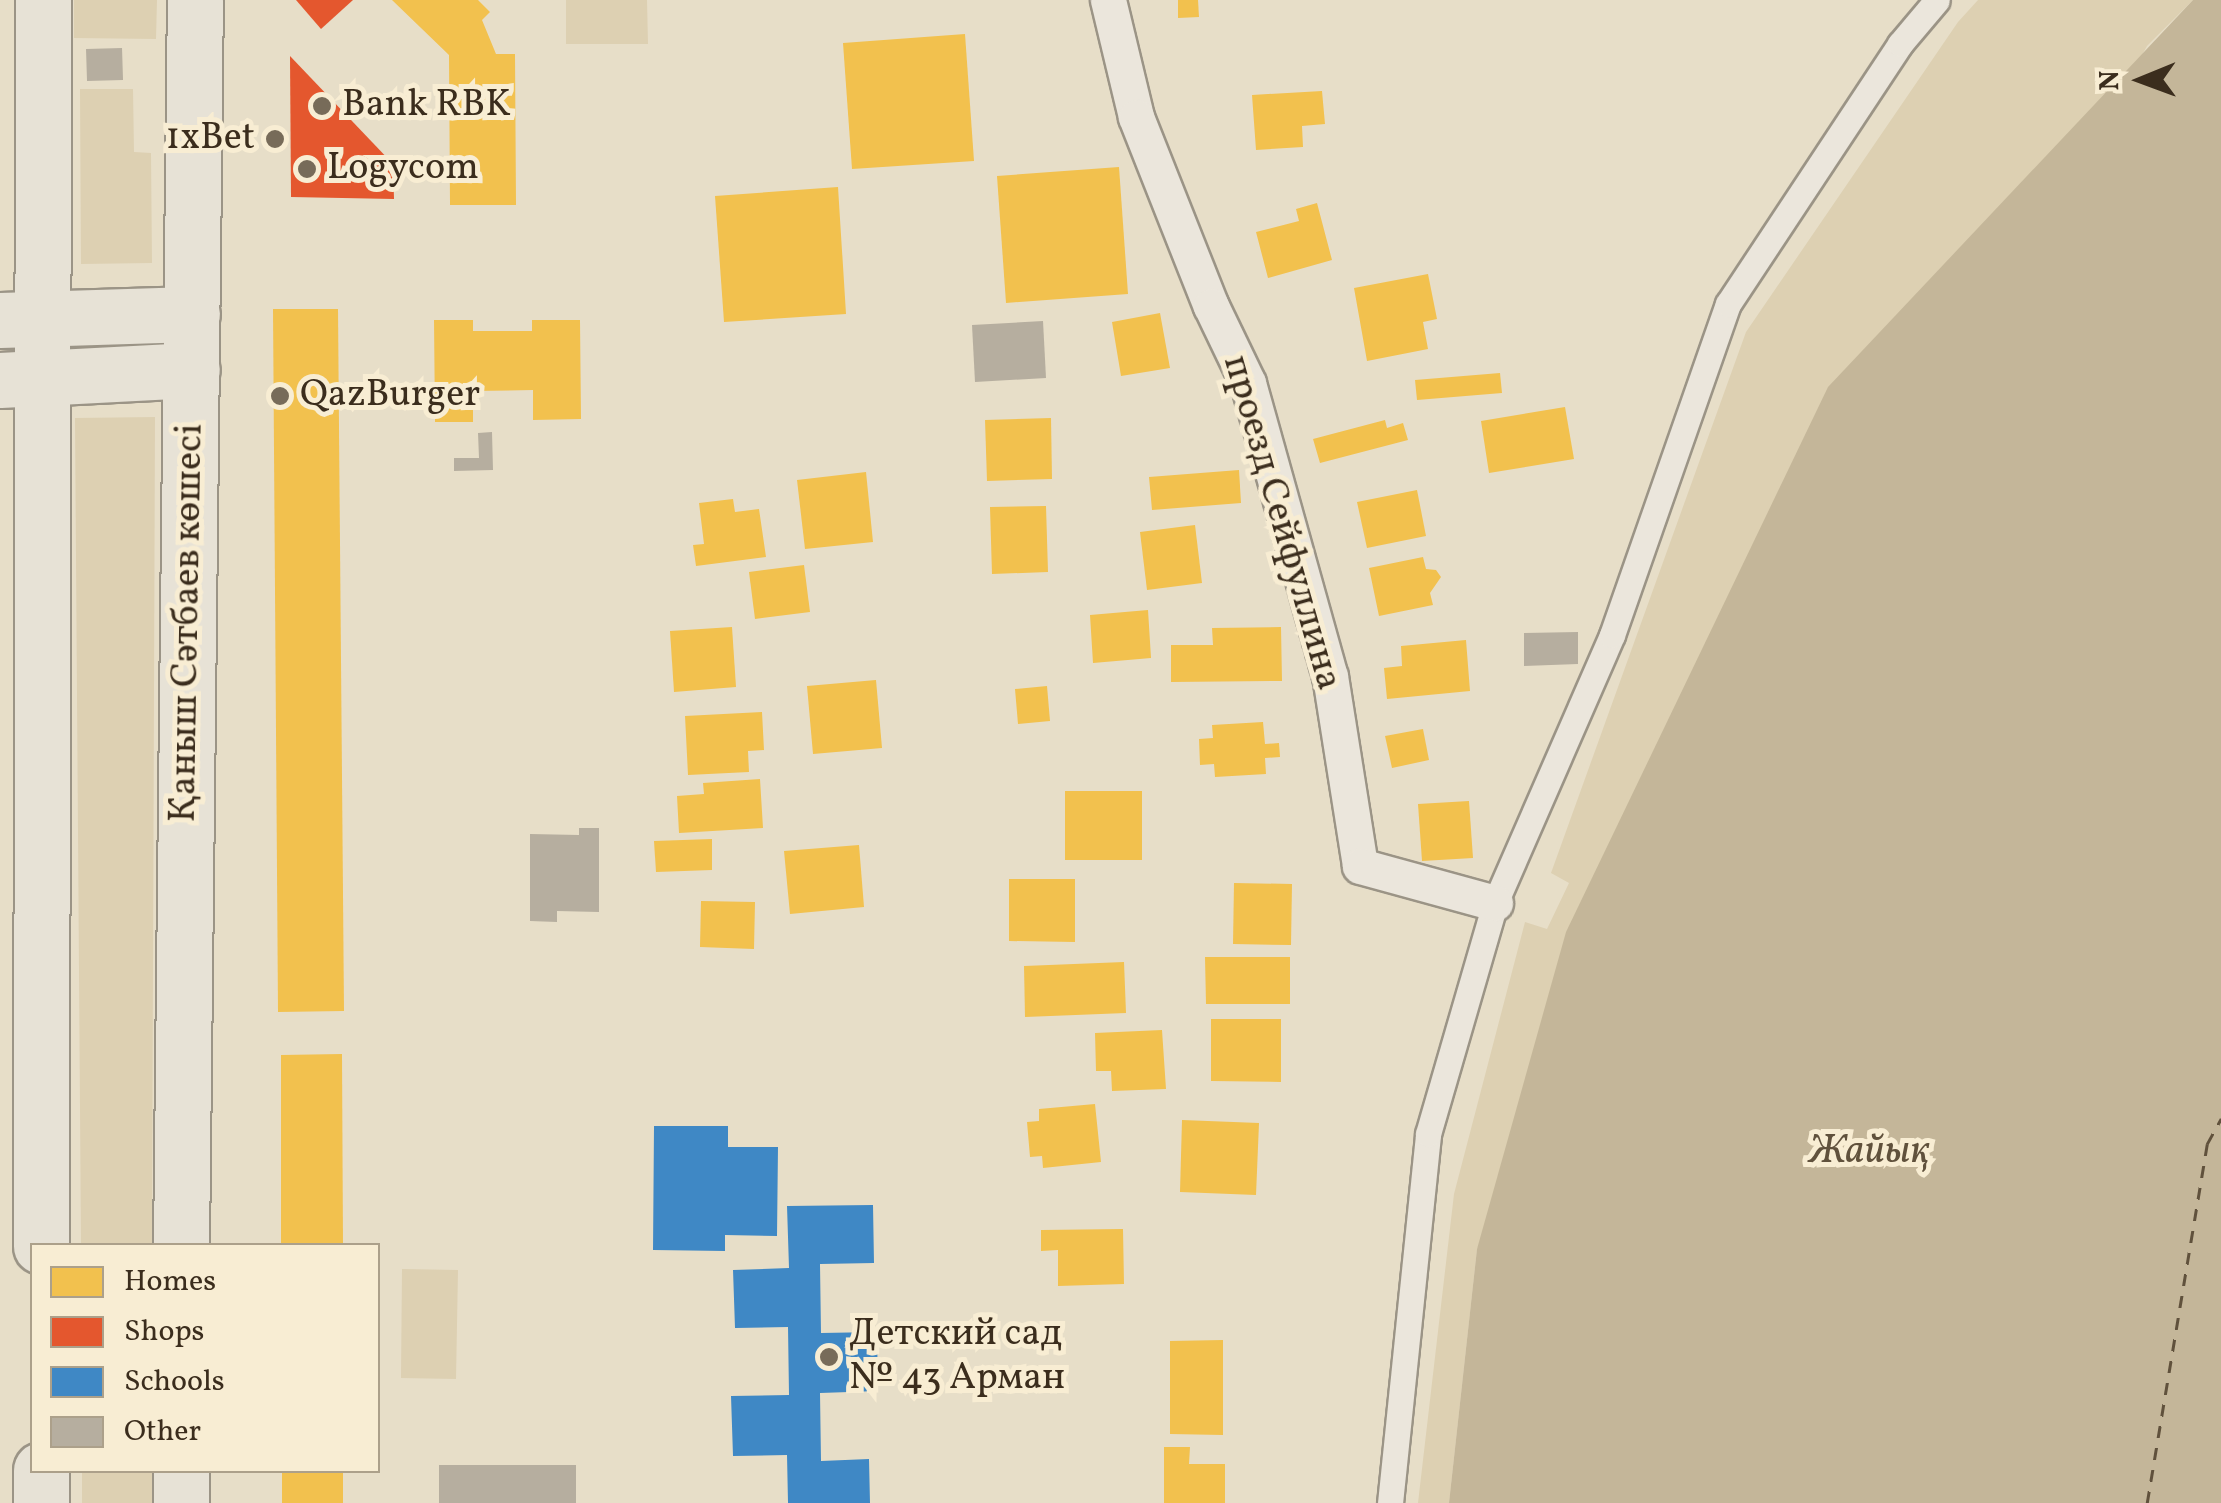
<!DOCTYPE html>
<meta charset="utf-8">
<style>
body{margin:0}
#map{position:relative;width:2221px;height:1503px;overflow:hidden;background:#e7dec8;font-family:Vollkorn,serif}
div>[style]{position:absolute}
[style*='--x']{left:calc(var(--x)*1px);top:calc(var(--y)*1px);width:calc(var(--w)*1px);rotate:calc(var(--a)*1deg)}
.green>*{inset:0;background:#ddd0b2}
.water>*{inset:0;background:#c4b699}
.homes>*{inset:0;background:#f2c14e}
.shops>*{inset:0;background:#e4572e}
.schools>*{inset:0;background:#3f88c5}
.ferry>*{height:2.5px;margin-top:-1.25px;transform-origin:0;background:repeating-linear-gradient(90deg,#60513c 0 12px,transparent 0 22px)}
.building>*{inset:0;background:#b6ae9f}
.roads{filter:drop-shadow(2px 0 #9b9486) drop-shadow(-2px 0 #9b9486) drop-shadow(0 2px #9b9486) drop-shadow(0 -2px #9b9486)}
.pedestrian>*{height:25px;margin:-12.5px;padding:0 12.5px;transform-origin:12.5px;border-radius:12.5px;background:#ebe6dc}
.minor>*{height:35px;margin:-17.5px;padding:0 17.5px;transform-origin:17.5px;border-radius:17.5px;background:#ebe6dc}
.primary>*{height:55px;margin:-27.5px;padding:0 27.5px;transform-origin:27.5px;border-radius:27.5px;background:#e7e2d6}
.dots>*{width:28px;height:28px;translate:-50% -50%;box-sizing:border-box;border:5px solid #f8edd3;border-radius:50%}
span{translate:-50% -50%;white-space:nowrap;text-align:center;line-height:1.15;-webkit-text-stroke:10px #f8edd3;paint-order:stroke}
.poi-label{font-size:38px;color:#3b2d1d}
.left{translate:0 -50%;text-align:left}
.right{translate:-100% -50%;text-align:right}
.street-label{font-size:38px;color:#3b2d1d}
.water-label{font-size:40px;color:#60513c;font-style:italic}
.legend{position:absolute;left:30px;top:1243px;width:350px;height:230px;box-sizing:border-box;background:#f8edd3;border:2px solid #aca08a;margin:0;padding:12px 18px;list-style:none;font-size:30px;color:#3b2d1d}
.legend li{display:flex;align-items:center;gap:20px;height:50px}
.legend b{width:50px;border:2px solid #aca08a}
.north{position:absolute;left:2091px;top:30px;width:100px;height:100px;-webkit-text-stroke:8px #f8edd3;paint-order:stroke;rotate:269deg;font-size:28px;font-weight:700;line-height:40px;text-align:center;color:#3b2d1d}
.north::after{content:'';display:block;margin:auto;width:35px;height:45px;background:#3b2d1d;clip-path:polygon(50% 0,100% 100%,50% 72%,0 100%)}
</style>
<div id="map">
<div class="green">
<i style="clip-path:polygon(74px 0,157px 0,156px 39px,74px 38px)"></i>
<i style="clip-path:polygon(566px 0,647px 0,648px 44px,566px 44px)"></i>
<i style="clip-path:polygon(1978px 0,2193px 0,2147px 46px,1477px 1249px,1449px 1503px,1418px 1503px,1454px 1194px,1525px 922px,1547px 929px,1569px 883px,1551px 873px,1746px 332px,1958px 22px)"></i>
<i style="clip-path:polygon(80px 89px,133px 89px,134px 152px,151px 153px,152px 263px,81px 264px)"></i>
<i style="clip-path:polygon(155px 417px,152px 1245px,81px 1245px,75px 418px)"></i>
<i style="clip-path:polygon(402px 1269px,458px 1270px,456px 1379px,401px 1378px)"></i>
<i style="clip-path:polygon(82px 1471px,152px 1471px,152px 1503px,82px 1503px)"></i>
</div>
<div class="water">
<i style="clip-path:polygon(2193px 0,2221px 0,2221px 1503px,1449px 1503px,1477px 1249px,1566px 932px,1828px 387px)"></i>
</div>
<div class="homes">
<i style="clip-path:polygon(392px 0,478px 0,490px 12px,482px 20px,496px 54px,515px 54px,516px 205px,450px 205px,449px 55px)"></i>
<i style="clip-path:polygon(1178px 0,1198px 0,1199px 17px,1178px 18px)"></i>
<i style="clip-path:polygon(965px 34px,974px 161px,852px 169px,843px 43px)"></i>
<i style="clip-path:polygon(1322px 91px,1325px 124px,1302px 126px,1303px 147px,1256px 150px,1252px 95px)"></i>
<i style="clip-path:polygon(1119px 167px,1128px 294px,1006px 303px,997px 176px)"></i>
<i style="clip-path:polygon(838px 187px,846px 314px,724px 322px,715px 196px)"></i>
<i style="clip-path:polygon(1317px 203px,1332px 260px,1268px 278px,1256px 232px,1299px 221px,1296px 209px)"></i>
<i style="clip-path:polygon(1428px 274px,1437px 319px,1423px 322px,1428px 349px,1367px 361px,1354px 288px)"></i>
<i style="clip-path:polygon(273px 309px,338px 309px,344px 1011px,278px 1012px)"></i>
<i style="clip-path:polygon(1160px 313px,1170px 368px,1121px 376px,1112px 322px)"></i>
<i style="clip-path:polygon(434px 320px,473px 320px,473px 331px,532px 331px,532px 320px,580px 320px,581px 419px,533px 420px,533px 390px,473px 391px,473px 422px,435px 422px)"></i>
<i style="clip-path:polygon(1500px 373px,1502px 393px,1417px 400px,1415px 380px)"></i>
<i style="clip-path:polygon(1565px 407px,1574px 459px,1489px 473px,1481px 421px)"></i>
<i style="clip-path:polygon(1051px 418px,1052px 479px,987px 481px,985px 420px)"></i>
<i style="clip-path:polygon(1385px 420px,1387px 428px,1403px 423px,1408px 440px,1320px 463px,1313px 439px)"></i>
<i style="clip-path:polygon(1239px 470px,1241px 503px,1152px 510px,1149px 477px)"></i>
<i style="clip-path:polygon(866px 472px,873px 542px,805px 549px,797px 480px)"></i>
<i style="clip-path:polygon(1417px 490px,1426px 536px,1367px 548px,1357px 502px)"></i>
<i style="clip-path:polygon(733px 499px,735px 512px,759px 509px,766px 557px,696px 566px,693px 545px,704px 544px,699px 503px)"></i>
<i style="clip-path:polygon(1046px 506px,1048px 572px,992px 574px,990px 507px)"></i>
<i style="clip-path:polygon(1195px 525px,1202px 583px,1147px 590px,1140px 532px)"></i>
<i style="clip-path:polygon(1423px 557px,1426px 569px,1436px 570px,1441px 577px,1430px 593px,1433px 605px,1379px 616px,1369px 568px)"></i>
<i style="clip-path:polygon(804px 565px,810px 612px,755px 619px,749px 572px)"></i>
<i style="clip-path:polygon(1148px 610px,1151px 658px,1093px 663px,1090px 615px)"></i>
<i style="clip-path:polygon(732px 627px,736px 687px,674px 692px,670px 631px)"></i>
<i style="clip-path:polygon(1281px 627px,1282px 681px,1171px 682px,1171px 645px,1213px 645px,1212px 628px)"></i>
<i style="clip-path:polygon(1466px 640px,1470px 691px,1387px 699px,1384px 668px,1402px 666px,1401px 646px)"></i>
<i style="clip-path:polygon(876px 680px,882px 748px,813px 754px,807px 686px)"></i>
<i style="clip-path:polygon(1047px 686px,1050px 721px,1018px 724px,1015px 689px)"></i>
<i style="clip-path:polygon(762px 712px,764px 750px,748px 751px,749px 772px,688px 775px,685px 716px)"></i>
<i style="clip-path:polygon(1263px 722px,1265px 744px,1279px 743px,1280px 757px,1265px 758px,1266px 774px,1215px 777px,1214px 764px,1200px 765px,1199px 739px,1213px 738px,1212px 725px)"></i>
<i style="clip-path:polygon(1423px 729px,1429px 760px,1392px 768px,1385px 736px)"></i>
<i style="clip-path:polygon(760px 779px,763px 828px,679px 833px,677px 796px,704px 794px,703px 783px)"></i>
<i style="clip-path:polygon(1065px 791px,1142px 791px,1142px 860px,1065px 860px)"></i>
<i style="clip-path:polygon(1469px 801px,1473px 858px,1422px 861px,1418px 804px)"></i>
<i style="clip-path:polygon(712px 839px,712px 870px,656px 872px,654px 841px)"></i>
<i style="clip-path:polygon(859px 845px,864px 907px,790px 914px,784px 851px)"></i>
<i style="clip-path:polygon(1009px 879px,1075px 879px,1075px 942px,1009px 941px)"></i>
<i style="clip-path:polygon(1234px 883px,1292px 884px,1291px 945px,1233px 944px)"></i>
<i style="clip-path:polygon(701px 901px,755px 902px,754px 949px,700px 947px)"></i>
<i style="clip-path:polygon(1205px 957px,1290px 957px,1290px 1004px,1206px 1004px)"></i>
<i style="clip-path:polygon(1124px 962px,1126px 1013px,1025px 1017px,1024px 966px)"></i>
<i style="clip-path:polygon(1211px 1019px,1281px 1019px,1281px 1082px,1211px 1081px)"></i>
<i style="clip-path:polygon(1162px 1030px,1166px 1089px,1112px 1091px,1111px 1071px,1096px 1071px,1095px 1033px)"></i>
<i style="clip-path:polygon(342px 1054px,343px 1246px,281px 1246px,281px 1055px)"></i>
<i style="clip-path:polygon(1095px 1104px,1101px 1162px,1043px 1168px,1042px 1156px,1030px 1157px,1027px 1122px,1039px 1121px,1039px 1109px)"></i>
<i style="clip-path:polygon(1182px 1120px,1259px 1123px,1256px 1195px,1180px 1192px)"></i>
<i style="clip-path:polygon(1123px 1229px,1124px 1284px,1058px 1286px,1058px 1250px,1041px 1251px,1041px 1230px)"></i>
<i style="clip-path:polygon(1223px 1340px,1223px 1435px,1170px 1434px,1170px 1341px)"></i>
<i style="clip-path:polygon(1164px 1447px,1190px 1447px,1189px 1464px,1225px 1464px,1225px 1503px,1164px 1503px)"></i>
<i style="clip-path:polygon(282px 1470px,343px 1470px,343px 1503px,282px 1503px)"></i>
</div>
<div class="shops">
<i style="clip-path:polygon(296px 0,353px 0,321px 29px)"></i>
<i style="clip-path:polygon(290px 56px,393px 164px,394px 199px,291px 197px)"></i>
</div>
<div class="schools">
<i style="clip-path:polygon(654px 1126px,728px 1126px,728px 1147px,778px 1147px,777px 1236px,725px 1235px,725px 1251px,653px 1250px)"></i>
<i style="clip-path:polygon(873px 1205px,874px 1263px,820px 1264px,821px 1333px,877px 1332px,878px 1391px,820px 1393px,821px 1461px,869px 1459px,870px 1503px,788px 1503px,787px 1455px,733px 1456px,731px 1396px,789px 1395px,788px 1327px,735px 1328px,733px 1270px,789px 1268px,787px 1206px)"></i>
</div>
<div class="ferry">
<i style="--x:2147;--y:1503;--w:364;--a:-80.5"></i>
<i style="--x:2207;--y:1144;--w:29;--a:-61"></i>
</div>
<div class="building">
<i style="clip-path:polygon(122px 48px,123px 80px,87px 81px,86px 49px)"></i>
<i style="clip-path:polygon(1043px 321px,1046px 378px,975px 382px,972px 325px)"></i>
<i style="clip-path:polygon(492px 432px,493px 470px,454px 471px,454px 458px,479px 458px,478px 433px)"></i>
<i style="clip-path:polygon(1578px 632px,1578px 664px,1524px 666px,1524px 633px)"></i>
<i style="clip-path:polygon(579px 828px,599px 828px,599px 912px,557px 911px,557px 922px,530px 921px,530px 834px,579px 835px)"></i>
<i style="clip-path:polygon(439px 1465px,576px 1465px,576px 1503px,439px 1503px)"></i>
</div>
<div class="roads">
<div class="pedestrian">
<i style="--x:1390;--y:1503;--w:371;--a:-84.1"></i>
<i style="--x:1428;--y:1134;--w:241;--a:-73.8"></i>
<i style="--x:1495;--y:903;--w:292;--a:-66.4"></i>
<i style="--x:1612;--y:635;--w:351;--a:-70.7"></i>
<i style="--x:1728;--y:304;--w:312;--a:-56.5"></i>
<i style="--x:1900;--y:44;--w:57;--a:-49.9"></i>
</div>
<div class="minor">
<i style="--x:1108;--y:0;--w:120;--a:76.5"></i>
<i style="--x:1136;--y:117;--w:203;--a:68.4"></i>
<i style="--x:1211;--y:306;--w:85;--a:64.3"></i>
<i style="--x:1248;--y:383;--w:304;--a:74.4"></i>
<i style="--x:1330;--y:676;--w:192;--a:81"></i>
<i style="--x:1360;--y:866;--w:140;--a:15.3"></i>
</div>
<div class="primary">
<i style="--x:0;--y:320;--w:192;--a:-1.8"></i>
<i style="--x:0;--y:380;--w:192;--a:-3"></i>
<i style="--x:41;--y:1246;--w:1246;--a:-89.91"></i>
<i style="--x:181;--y:1246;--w:1246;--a:-89.36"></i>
<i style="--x:181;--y:1470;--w:33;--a:90"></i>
<i style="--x:41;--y:1503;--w:33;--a:-90"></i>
</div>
</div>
<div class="dots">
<i style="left:322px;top:106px;background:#776b59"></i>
<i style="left:275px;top:139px;background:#776b59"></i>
<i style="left:307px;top:169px;background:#776b59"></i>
<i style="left:280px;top:396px;background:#776b59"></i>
<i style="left:829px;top:1357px;background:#776b59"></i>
</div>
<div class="poi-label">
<span class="left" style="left:342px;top:106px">Bank RBK</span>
<span class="right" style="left:255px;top:139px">1xBet</span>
<span class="left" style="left:327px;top:169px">Logycom</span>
<span class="left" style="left:300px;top:396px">QazBurger</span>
<span class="left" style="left:849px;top:1357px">Детский сад<br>№ 43 Арман</span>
</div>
<div class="street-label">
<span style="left:1281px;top:523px;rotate:74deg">проезд Сейфуллина</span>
<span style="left:188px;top:623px;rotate:-89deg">Қаныш Сәтбаев көшесі</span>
</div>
<div class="water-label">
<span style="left:1869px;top:1152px">Жайық</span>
</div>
<ul class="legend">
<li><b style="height:28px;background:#f2c14e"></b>Homes</li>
<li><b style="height:28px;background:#e4572e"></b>Shops</li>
<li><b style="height:28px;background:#3f88c5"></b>Schools</li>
<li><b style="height:28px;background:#b6ae9f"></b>Other</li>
</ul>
<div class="north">N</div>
</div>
